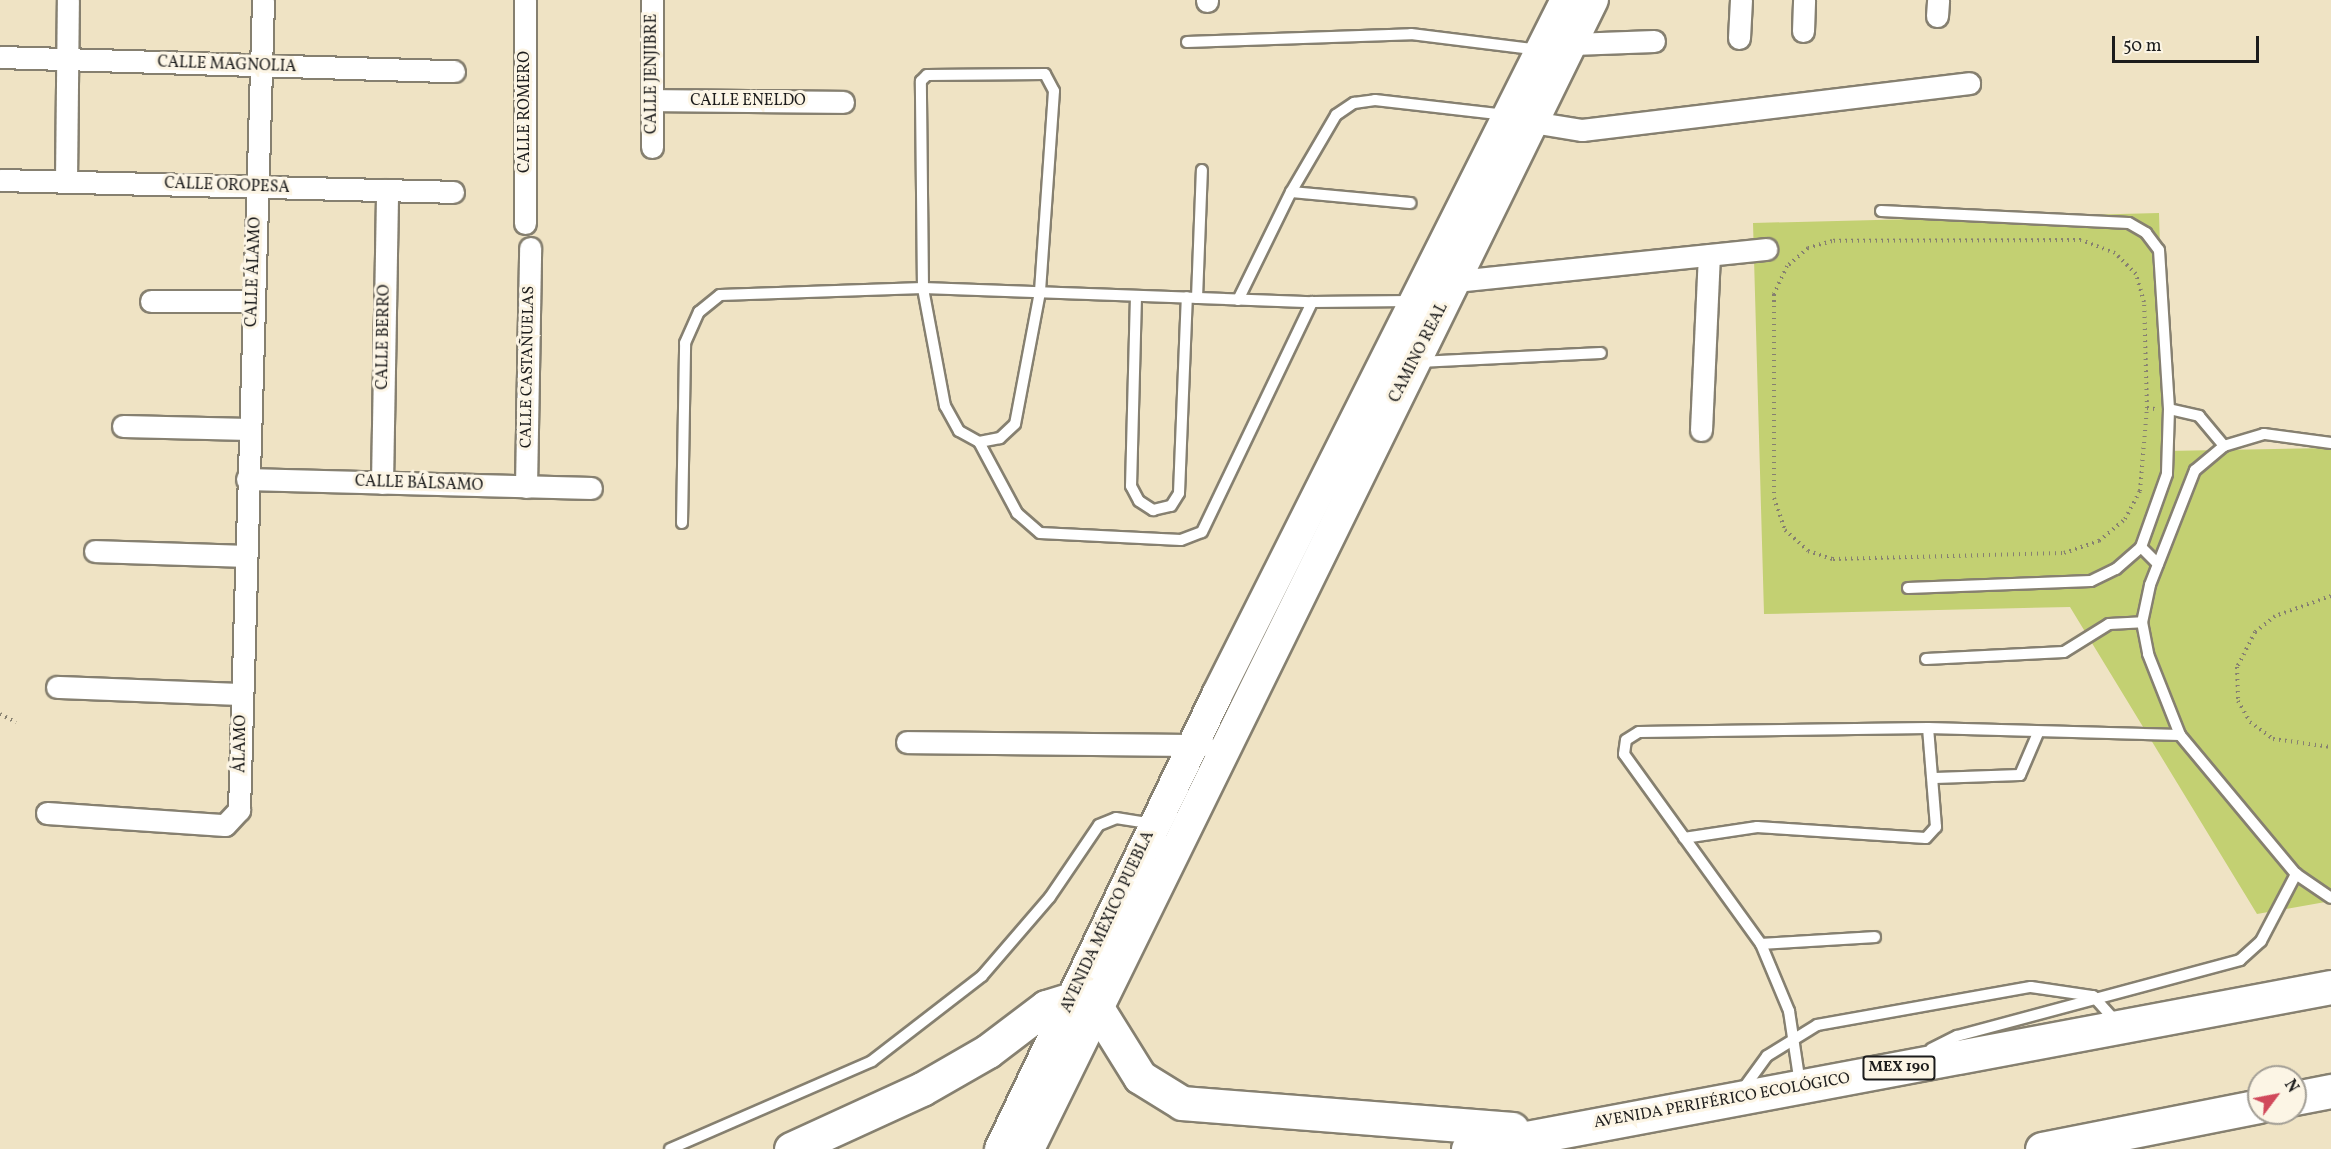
<!DOCTYPE html>
<meta charset="utf-8">
<style>
body{margin:0}
#map{position:relative;width:2331px;height:1149px;overflow:hidden;background:#efe3c4;font-family:Vollkorn,serif}
div>[style]{position:absolute}
[style*='--x']{left:calc(var(--x)*1px);top:calc(var(--y)*1px);width:calc(var(--w)*1px);rotate:calc(var(--a)*1deg)}
.green>*{inset:0;background:#c3d072}
.path>*{height:4px;margin-top:-2px;transform-origin:0;background:repeating-linear-gradient(90deg,#868070 0 1.5px,transparent 0 6px)}
.roads{filter:drop-shadow(2px 0 #868070) drop-shadow(-2px 0 #868070) drop-shadow(0 2px #868070) drop-shadow(0 -2px #868070)}
.lane>*{height:10px;margin:-5px;padding:0 5px;transform-origin:5px;border-radius:5px;background:#fff}
.street>*{height:21px;margin:-10.5px;padding:0 10.5px;transform-origin:10.5px;border-radius:10.5px;background:#fff}
.secondary>*{height:30px;margin:-15px;padding:0 15px;transform-origin:15px;border-radius:15px;background:#fff}
.highway>*{height:33px;margin:-16.5px;padding:0 16.5px;transform-origin:16.5px;border-radius:16.5px;background:#fff}
span{translate:-50% -50%;white-space:nowrap;text-align:center;line-height:1.15;-webkit-text-stroke:6px #fcf5e5;paint-order:stroke}
.shield-label span{padding:2px 4px;background:#fcf5e5;border:2px solid;border-radius:4px;-webkit-text-stroke-width:0}
.shield-label{font-size:15px;color:#1c1c1c;font-weight:700}
.street-label{font-size:16px;color:#1c1c1c}
.north{position:absolute;left:2247px;top:1065px;width:60px;height:60px;box-sizing:border-box;background:#fcf5e5;border:2px solid #a29e95;border-radius:50%;rotate:58deg;font-size:16px;font-weight:700;line-height:24px;text-align:center;color:#1c1c1c}
.north::after{content:'';display:block;margin:auto;width:21px;height:27px;background:#d1495b;clip-path:polygon(50% 0,100% 100%,50% 72%,0 100%)}
.scale{position:absolute;left:2112px;top:36px;width:147px;height:27px;box-sizing:border-box;border:3px solid #1c1c1c;border-top:0;padding-left:8px;font-size:18px;line-height:21px;white-space:nowrap;color:#1c1c1c;-webkit-text-stroke:4px #fcf5e5;paint-order:stroke}
</style>
<div id="map">
<div class="green">
<i style="clip-path:polygon(2159px 213px,2166px 451px,2331px 448px,2331px 901px,2257px 914px,2070px 607px,1764px 614px,1753px 223px)"></i>
</div>
<div class="path">
<i style="--x:2147;--y:408;--w:106;--a:-91.6"></i>
<i style="--x:2144;--y:302;--w:29;--a:-106"></i>
<i style="--x:2136;--y:274;--w:30;--a:-135"></i>
<i style="--x:2115;--y:253;--w:36;--a:-159"></i>
<i style="--x:2081;--y:240;--w:249;--a:179.8"></i>
<i style="--x:1832;--y:241;--w:25;--a:164"></i>
<i style="--x:1808;--y:248;--w:28;--a:139"></i>
<i style="--x:1787;--y:266;--w:31;--a:115"></i>
<i style="--x:1774;--y:294;--w:204;--a:90"></i>
<i style="--x:1774;--y:498;--w:34;--a:71"></i>
<i style="--x:1785;--y:530;--w:31;--a:42"></i>
<i style="--x:1808;--y:551;--w:26;--a:18"></i>
<i style="--x:1833;--y:559;--w:231;--a:-1.5"></i>
<i style="--x:2064;--y:553;--w:37;--a:-19"></i>
<i style="--x:2099;--y:541;--w:34;--a:-40"></i>
<i style="--x:2125;--y:519;--w:32;--a:-62"></i>
<i style="--x:2140;--y:491;--w:83;--a:-85.2"></i>
<i style="--x:2147;--y:408;--w:8;--a:7"></i>
<i style="--x:2331;--y:596;--w:59;--a:160.3"></i>
<i style="--x:2275;--y:616;--w:26;--a:141"></i>
<i style="--x:2255;--y:632;--w:39;--a:117"></i>
<i style="--x:2237;--y:667;--w:34;--a:88"></i>
<i style="--x:2238;--y:701;--w:24;--a:60"></i>
<i style="--x:2250;--y:722;--w:29;--a:36"></i>
<i style="--x:2273;--y:739;--w:59;--a:7.9"></i>
<i style="--x:0;--y:714;--w:18;--a:27"></i>
</div>
<div class="roads">
<div class="lane">
<i style="--x:1187;--y:42;--w:224;--a:-2"></i>
<i style="--x:1411;--y:34;--w:130;--a:7.1"></i>
<i style="--x:1045;--y:74;--w:19;--a:62"></i>
<i style="--x:1054;--y:91;--w:201;--a:94"></i>
<i style="--x:1040;--y:292;--w:134;--a:100.7"></i>
<i style="--x:1015;--y:424;--w:21;--a:137"></i>
<i style="--x:1000;--y:438;--w:21;--a:169"></i>
<i style="--x:979;--y:442;--w:23;--a:-151"></i>
<i style="--x:959;--y:431;--w:29;--a:-119"></i>
<i style="--x:945;--y:406;--w:120;--a:-100.6"></i>
<i style="--x:923;--y:288;--w:207;--a:-90.6"></i>
<i style="--x:921;--y:81;--w:8;--a:-45"></i>
<i style="--x:927;--y:75;--w:118;--a:-0.5"></i>
<i style="--x:1291;--y:192;--w:89;--a:-59.7"></i>
<i style="--x:1336;--y:115;--w:22;--a:-34"></i>
<i style="--x:1354;--y:103;--w:21;--a:-8"></i>
<i style="--x:1375;--y:100;--w:132;--a:6.5"></i>
<i style="--x:1881;--y:211;--w:248;--a:2.8"></i>
<i style="--x:2129;--y:223;--w:20;--a:30"></i>
<i style="--x:2146;--y:233;--w:21;--a:53"></i>
<i style="--x:2159;--y:250;--w:159;--a:86.4"></i>
<i style="--x:2169;--y:409;--w:65;--a:91.8"></i>
<i style="--x:2167;--y:474;--w:77;--a:109.6"></i>
<i style="--x:2141;--y:547;--w:24;--a:45"></i>
<i style="--x:1136;--y:296;--w:190;--a:91.5"></i>
<i style="--x:1131;--y:486;--w:17;--a:62"></i>
<i style="--x:1139;--y:501;--w:17;--a:33"></i>
<i style="--x:1153;--y:510;--w:18;--a:-13"></i>
<i style="--x:1171;--y:506;--w:15;--a:-58"></i>
<i style="--x:1179;--y:493;--w:196;--a:-87.7"></i>
<i style="--x:1197;--y:298;--w:128;--a:-87.8"></i>
<i style="--x:1238;--y:300;--w:120;--a:-63.9"></i>
<i style="--x:1291;--y:192;--w:120;--a:5.3"></i>
<i style="--x:1419;--y:362;--w:182;--a:-2.8"></i>
<i style="--x:2169;--y:409;--w:31;--a:13"></i>
<i style="--x:2199;--y:416;--w:39;--a:50"></i>
<i style="--x:979;--y:442;--w:81;--a:61.8"></i>
<i style="--x:1017;--y:513;--w:30;--a:41"></i>
<i style="--x:1040;--y:533;--w:141;--a:2.8"></i>
<i style="--x:1181;--y:540;--w:22;--a:-21"></i>
<i style="--x:1202;--y:532;--w:255;--a:-64.4"></i>
<i style="--x:2331;--y:443;--w:68;--a:-172.3"></i>
<i style="--x:2264;--y:434;--w:42;--a:163.3"></i>
<i style="--x:2224;--y:446;--w:38;--a:140"></i>
<i style="--x:2195;--y:470;--w:123;--a:111.4"></i>
<i style="--x:2150;--y:585;--w:38;--a:102"></i>
<i style="--x:2142;--y:622;--w:33;--a:79"></i>
<i style="--x:2148;--y:654;--w:87;--a:68.4"></i>
<i style="--x:2180;--y:735;--w:181;--a:50.2"></i>
<i style="--x:2296;--y:874;--w:42;--a:34.4"></i>
<i style="--x:682;--y:523;--w:180;--a:-89"></i>
<i style="--x:685;--y:343;--w:34;--a:-66"></i>
<i style="--x:699;--y:312;--w:27;--a:-39"></i>
<i style="--x:720;--y:295;--w:203;--a:-2"></i>
<i style="--x:923;--y:288;--w:389;--a:2.1"></i>
<i style="--x:1312;--y:302;--w:99;--a:-0.6"></i>
<i style="--x:1908;--y:588;--w:183;--a:-2.2"></i>
<i style="--x:2091;--y:581;--w:28;--a:-26"></i>
<i style="--x:2116;--y:569;--w:33;--a:-41"></i>
<i style="--x:1926;--y:659;--w:138;--a:-2.9"></i>
<i style="--x:2064;--y:652;--w:53;--a:-31.9"></i>
<i style="--x:2109;--y:624;--w:33;--a:-3"></i>
<i style="--x:1935;--y:778;--w:85;--a:-2"></i>
<i style="--x:2020;--y:775;--w:46;--a:-66.8"></i>
<i style="--x:1684;--y:838;--w:74;--a:-8.6"></i>
<i style="--x:1757;--y:827;--w:169;--a:3.7"></i>
<i style="--x:1926;--y:838;--w:15;--a:-48"></i>
<i style="--x:1936;--y:827;--w:99;--a:-94.6"></i>
<i style="--x:1875;--y:937;--w:114;--a:176.5"></i>
<i style="--x:1761;--y:944;--w:234;--a:-125.8"></i>
<i style="--x:1624;--y:754;--w:14;--a:-82"></i>
<i style="--x:1626;--y:740;--w:15;--a:-32"></i>
<i style="--x:1639;--y:732;--w:289;--a:-0.8"></i>
<i style="--x:1928;--y:728;--w:252;--a:1.6"></i>
<i style="--x:1761;--y:944;--w:73;--a:67.3"></i>
<i style="--x:1789;--y:1011;--w:74;--a:81.4"></i>
<i style="--x:1931;--y:1049;--w:29;--a:-27"></i>
<i style="--x:1957;--y:1036;--w:293;--a:-15"></i>
<i style="--x:2240;--y:960;--w:28;--a:-42"></i>
<i style="--x:2261;--y:941;--w:76;--a:-62.4"></i>
<i style="--x:1743;--y:1089;--w:41;--a:-54"></i>
<i style="--x:1767;--y:1056;--w:59;--a:-31.8"></i>
<i style="--x:1817;--y:1025;--w:217;--a:-10.1"></i>
<i style="--x:2031;--y:987;--w:63;--a:8.3"></i>
<i style="--x:2093;--y:996;--w:36;--a:48"></i>
<i style="--x:670;--y:1149;--w:220;--a:-23.5"></i>
<i style="--x:872;--y:1061;--w:139;--a:-37.7"></i>
<i style="--x:982;--y:976;--w:104;--a:-49.3"></i>
<i style="--x:1050;--y:897;--w:87;--a:-55.8"></i>
<i style="--x:1099;--y:825;--w:18;--a:-22"></i>
<i style="--x:1116;--y:818;--w:36;--a:9"></i>
</div>
<div class="street">
<i style="--x:652;--y:0;--w:147;--a:90"></i>
<i style="--x:1207;--y:0;--w:1;--a:90"></i>
<i style="--x:1937;--y:16;--w:16;--a:-86"></i>
<i style="--x:1803;--y:31;--w:31;--a:-88"></i>
<i style="--x:1739;--y:38;--w:38;--a:-87"></i>
<i style="--x:1573;--y:44;--w:81;--a:-2.1"></i>
<i style="--x:0;--y:57;--w:454;--a:1.8"></i>
<i style="--x:653;--y:100;--w:190;--a:0.6"></i>
<i style="--x:1520;--y:120;--w:63;--a:9.2"></i>
<i style="--x:1582;--y:130;--w:390;--a:-6.9"></i>
<i style="--x:0;--y:180;--w:453;--a:1.5"></i>
<i style="--x:66;--y:181;--w:181;--a:-89.4"></i>
<i style="--x:525;--y:223;--w:223;--a:-90"></i>
<i style="--x:1456;--y:281;--w:312;--a:-5.9"></i>
<i style="--x:151;--y:301;--w:102;--a:0"></i>
<i style="--x:123;--y:426;--w:126;--a:1.4"></i>
<i style="--x:1701;--y:430;--w:175;--a:-87.4"></i>
<i style="--x:247;--y:479;--w:344;--a:1.5"></i>
<i style="--x:382;--y:483;--w:293;--a:-89"></i>
<i style="--x:526;--y:487;--w:239;--a:-89"></i>
<i style="--x:95;--y:551;--w:150;--a:1.9"></i>
<i style="--x:57;--y:687;--w:185;--a:2.2"></i>
<i style="--x:907;--y:742;--w:297;--a:0.6"></i>
<i style="--x:47;--y:813;--w:178;--a:3.9"></i>
<i style="--x:225;--y:825;--w:21;--a:-47"></i>
<i style="--x:239;--y:810;--w:810;--a:-88.3"></i>
</div>
<div class="secondary">
<i style="--x:1000;--y:1149;--w:503;--a:-64.45"></i>
<i style="--x:1217;--y:695;--w:778;--a:-63.34"></i>
<i style="--x:1029;--y:1149;--w:1280;--a:-63.86"></i>
</div>
<div class="highway">
<i style="--x:2295;--y:1098;--w:37;--a:-11"></i>
<i style="--x:791;--y:1149;--w:144;--a:-24.6"></i>
<i style="--x:922;--y:1089;--w:76;--a:-29.9"></i>
<i style="--x:988;--y:1051;--w:73;--a:-37.2"></i>
<i style="--x:1046;--y:1007;--w:27;--a:-17"></i>
<i style="--x:1072;--y:999;--w:27;--a:20"></i>
<i style="--x:1097;--y:1008;--w:81;--a:58.1"></i>
<i style="--x:1140;--y:1077;--w:49;--a:31.8"></i>
<i style="--x:1182;--y:1103;--w:331;--a:4.5"></i>
<i style="--x:1468;--y:1149;--w:878;--a:-10.63"></i>
<i style="--x:2042;--y:1149;--w:221;--a:-11.2"></i>
</div>
</div>
<div class="shield-label">
<span style="left:1899px;top:1068px">MEX 190</span>
</div>
<div class="street-label">
<span style="left:227px;top:65px;rotate:2deg">CALLE MAGNOLIA</span>
<span style="left:652px;top:74px;rotate:-90deg">CALLE JENJIBRE</span>
<span style="left:748px;top:101px">CALLE ENELDO</span>
<span style="left:525px;top:112px;rotate:-90deg">CALLE ROMERO</span>
<span style="left:227px;top:186px;rotate:2deg">CALLE OROPESA</span>
<span style="left:254px;top:272px;rotate:-88deg">CALLE ÁLAMO</span>
<span style="left:384px;top:337px;rotate:-89deg">CALLE BERRO</span>
<span style="left:1419px;top:353px;rotate:-63deg">CAMINO REAL</span>
<span style="left:528px;top:367px;rotate:-89deg">CALLE CASTAÑUELAS</span>
<span style="left:419px;top:484px;rotate:2deg">CALLE BÁLSAMO</span>
<span style="left:241px;top:744px;rotate:-89deg">ÁLAMO</span>
<span style="left:1108px;top:922px;rotate:-65deg">AVENIDA MÉXICO PUEBLA</span>
<span style="left:1722px;top:1101px;rotate:-10deg">AVENIDA PERIFÉRICO ECOLÓGICO</span>
</div>
<div class="north">N</div>
<div class="scale">50 m</div>
</div>
